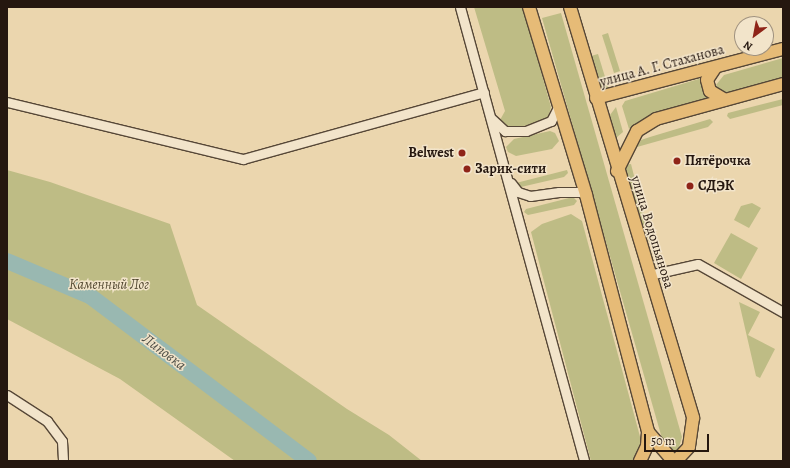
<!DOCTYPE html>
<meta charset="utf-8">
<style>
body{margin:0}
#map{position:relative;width:790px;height:468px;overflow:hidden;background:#ebd6ae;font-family:Alegreya,serif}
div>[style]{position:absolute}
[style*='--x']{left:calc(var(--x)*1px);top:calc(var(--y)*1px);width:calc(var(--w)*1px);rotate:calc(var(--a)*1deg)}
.green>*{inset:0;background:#bebc85}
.river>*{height:16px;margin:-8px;padding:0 8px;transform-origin:8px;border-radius:8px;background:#99b8b1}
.roads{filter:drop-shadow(1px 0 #564737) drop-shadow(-1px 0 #564737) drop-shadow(0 1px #564737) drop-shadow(0 -1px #564737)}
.minor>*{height:9px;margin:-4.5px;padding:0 4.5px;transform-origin:4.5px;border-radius:4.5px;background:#f2e4ca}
.major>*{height:12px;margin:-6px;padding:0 6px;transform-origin:6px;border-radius:6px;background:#e6bb77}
.dots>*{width:11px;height:11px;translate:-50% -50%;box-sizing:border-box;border:2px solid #f2e4ca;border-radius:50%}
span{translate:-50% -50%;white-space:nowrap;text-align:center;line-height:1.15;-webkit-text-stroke:3px #f2e4ca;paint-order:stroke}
.street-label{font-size:14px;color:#25170f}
.poi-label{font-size:14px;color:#25170f;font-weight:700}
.right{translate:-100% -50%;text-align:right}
.left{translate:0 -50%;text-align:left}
.park-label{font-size:14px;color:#534932;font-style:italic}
.water-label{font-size:15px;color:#4e4f48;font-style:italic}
.frame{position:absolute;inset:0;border:8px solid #25170f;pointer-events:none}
.north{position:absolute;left:734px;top:16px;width:40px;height:40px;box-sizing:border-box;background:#f2e4ca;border:1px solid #a0927f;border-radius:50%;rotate:212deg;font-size:11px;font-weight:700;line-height:16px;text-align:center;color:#25170f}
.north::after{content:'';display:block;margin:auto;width:14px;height:18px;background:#8f2418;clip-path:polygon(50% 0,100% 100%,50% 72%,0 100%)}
.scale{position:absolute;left:644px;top:434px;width:65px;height:18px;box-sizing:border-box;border:2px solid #25170f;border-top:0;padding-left:5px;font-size:12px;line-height:14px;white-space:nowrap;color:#25170f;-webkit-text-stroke:3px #f2e4ca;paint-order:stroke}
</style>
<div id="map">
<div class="green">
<i style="clip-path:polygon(474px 7px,523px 7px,551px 107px,549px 115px,544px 121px,511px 129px,503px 126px,500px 120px,505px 111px)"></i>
<i style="clip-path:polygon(561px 13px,682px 437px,678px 451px,671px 452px,665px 449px,542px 18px)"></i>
<i style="clip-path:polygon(608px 33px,620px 71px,614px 73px,602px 35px)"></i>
<i style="clip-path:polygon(598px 54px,609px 90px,605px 92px,600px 85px,591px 56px)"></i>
<i style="clip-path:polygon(783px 58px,783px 80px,727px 96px,720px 93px,716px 85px,724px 75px)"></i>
<i style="clip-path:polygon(702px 78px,708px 99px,649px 117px,629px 129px,622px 106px,625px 101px)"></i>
<i style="clip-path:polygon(783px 99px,783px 105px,730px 119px,727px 116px,728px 113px)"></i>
<i style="clip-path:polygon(616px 107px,623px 132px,616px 138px,610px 115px)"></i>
<i style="clip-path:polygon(710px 119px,713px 122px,708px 127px,637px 147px,641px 140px,650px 137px)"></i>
<i style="clip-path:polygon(550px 131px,555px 133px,559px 141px,552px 149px,516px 156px,508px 152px,506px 147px,514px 139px)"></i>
<i style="clip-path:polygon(631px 164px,651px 242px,649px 242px,644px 225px,639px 222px,626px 173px,626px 165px)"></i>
<i style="clip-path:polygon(7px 170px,50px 182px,170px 224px,197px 305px,347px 409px,389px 435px,422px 461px,235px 461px,120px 379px,7px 319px)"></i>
<i style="clip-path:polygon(567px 170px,568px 173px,564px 177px,521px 187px,516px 183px)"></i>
<i style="clip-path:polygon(573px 197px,577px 201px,574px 205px,528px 215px,524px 212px,526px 209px)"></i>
<i style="clip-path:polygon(752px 203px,761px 208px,749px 228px,734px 220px,741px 206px)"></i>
<i style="clip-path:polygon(571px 214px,582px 221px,642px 444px,636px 459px,633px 461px,591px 461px,531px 232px,542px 224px)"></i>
<i style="clip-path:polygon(731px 233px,758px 248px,741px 279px,714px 263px)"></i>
<i style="clip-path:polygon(739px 302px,760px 312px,748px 335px,775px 349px,760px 378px,756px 376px)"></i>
</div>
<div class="river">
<i style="--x:7;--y:261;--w:90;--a:22.9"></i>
<i style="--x:90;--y:296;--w:274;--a:37"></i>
</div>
<div class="roads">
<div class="minor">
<i style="--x:460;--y:7;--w:471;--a:74.7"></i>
<i style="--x:7;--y:102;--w:243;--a:13.6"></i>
<i style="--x:243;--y:159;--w:250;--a:-15.5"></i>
<i style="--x:492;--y:119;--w:18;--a:43"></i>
<i style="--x:505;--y:131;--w:21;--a:0"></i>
<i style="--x:526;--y:131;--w:27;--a:-22"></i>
<i style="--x:551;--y:121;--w:18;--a:-63"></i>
<i style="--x:511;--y:183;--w:11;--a:52"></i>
<i style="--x:518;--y:192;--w:13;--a:18"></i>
<i style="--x:530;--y:196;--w:29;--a:-8"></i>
<i style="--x:559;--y:192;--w:22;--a:0"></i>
<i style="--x:581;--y:192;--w:6;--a:31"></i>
<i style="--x:649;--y:275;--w:50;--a:-12.7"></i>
<i style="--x:698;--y:264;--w:98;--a:29.5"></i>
<i style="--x:7;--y:395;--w:48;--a:33"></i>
<i style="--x:47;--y:421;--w:25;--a:53"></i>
<i style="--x:62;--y:441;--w:20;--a:87"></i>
</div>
<div class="major">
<i style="--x:529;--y:7;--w:196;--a:73.1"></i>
<i style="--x:586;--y:195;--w:245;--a:75.3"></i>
<i style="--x:648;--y:432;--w:14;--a:94"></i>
<i style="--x:647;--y:446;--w:17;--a:115"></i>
<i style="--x:570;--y:7;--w:429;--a:73.3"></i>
<i style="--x:693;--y:418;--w:29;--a:98"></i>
<i style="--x:689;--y:447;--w:19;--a:133"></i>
<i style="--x:715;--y:68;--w:14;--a:124"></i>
<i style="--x:707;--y:80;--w:11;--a:75"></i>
<i style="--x:710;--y:91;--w:17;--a:31"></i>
<i style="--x:596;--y:98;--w:193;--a:-14.7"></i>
<i style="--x:617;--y:171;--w:45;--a:-63.4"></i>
<i style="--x:637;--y:131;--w:22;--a:-32"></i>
<i style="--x:656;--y:119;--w:132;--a:-15.4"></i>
<i style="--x:648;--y:432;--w:38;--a:49"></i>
</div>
</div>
<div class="dots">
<i style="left:462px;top:153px;background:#8f2418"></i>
<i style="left:677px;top:161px;background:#8f2418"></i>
<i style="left:467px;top:169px;background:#8f2418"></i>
<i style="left:690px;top:186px;background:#8f2418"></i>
</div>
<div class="street-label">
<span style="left:662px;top:66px;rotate:-15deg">улица А. Г. Стаханова</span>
<span style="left:652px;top:232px;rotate:73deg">улица Водопьянова</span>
</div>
<div class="poi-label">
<span class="right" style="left:454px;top:153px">Belwest</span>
<span class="left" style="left:685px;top:161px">Пятёрочка</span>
<span class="left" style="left:475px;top:169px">Зарик-сити</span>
<span class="left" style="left:698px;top:186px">СДЭК</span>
</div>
<div class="park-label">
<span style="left:109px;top:285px">Каменный Лог</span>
</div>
<div class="water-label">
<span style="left:164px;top:352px;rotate:37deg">Липовка</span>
</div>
<div class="frame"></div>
<div class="north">N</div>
<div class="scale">50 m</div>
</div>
